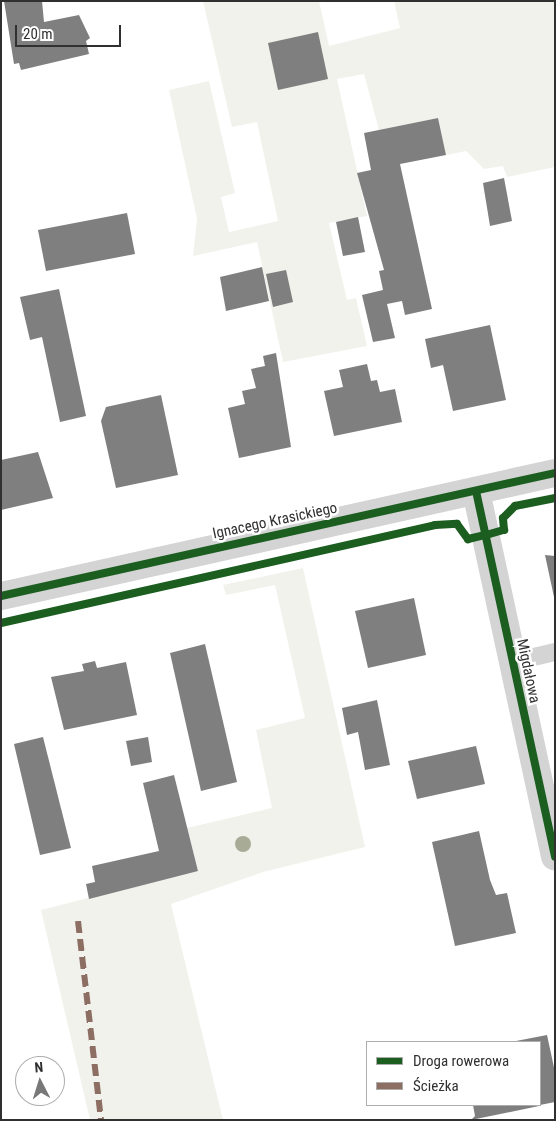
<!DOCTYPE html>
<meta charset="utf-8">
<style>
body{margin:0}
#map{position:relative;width:556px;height:1121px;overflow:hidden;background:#fff;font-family:"Roboto Condensed",sans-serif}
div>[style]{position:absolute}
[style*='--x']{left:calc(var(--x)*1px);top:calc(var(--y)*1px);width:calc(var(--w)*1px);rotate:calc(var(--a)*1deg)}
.green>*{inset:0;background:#f2f2ec}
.building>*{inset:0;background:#7f7f7f}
.service>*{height:18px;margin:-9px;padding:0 9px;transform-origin:9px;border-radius:9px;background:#d4d4d4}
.minor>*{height:28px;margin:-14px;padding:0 14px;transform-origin:14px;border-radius:14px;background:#d4d4d4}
.tertiary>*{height:28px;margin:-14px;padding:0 14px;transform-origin:14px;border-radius:14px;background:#d4d4d4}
.quiet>*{height:6px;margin-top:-3px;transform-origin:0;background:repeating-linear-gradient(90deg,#8d6e63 0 12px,transparent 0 18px)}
.cycleway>*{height:8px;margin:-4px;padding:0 4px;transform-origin:4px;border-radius:4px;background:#1b5e20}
.trees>*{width:16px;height:16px;margin:-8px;border-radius:50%;background:#a8ac96}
span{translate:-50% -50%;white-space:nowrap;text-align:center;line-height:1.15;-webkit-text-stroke:5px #fff;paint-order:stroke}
.street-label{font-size:15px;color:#303030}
.frame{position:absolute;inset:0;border:2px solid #303030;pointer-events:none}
.legend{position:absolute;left:366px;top:1041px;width:175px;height:65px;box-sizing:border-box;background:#fff;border:1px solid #acacac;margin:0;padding:6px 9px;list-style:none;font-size:15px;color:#303030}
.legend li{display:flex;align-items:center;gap:10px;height:25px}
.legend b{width:25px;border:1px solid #acacac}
.north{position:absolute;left:15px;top:1056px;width:50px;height:50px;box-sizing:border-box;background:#fff;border:1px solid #acacac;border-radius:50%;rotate:355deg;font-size:14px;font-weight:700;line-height:20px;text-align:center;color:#303030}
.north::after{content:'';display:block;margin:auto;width:18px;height:22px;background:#787878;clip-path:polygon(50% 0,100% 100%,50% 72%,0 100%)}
.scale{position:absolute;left:15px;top:25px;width:106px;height:22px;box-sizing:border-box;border:2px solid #303030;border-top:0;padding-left:6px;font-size:15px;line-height:18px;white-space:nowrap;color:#303030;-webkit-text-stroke:4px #fff;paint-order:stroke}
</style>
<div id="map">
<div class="green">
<i style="clip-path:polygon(203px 1px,319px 1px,329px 46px,400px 28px,394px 1px,555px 1px,555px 167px,507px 177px,503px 166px,484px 169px,466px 151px,446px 155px,438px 118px,379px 130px,364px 74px,337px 79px,367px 216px,329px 223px,347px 300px,356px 298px,367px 346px,283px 362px,257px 242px,193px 256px,197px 219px,169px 90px,209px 81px,235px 193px,221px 197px,229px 232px,278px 221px,257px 122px,232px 127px)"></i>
<i style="clip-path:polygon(303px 568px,365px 847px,263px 872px,171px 904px,223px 1120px,90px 1120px,41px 910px,198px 870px,187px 828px,272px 808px,256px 730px,305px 718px,275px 585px,226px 595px,223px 585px)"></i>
</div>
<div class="building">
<i style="clip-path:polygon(4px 1px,42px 1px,44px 22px,79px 15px,90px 38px,86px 41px,89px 54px,21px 70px,19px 63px,14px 64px)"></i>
<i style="clip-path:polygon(318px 32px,328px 79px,278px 90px,268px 43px)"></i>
<i style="clip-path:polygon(438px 118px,446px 155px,400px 164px,432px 309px,405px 315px,402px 301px,387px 304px,395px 338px,373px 342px,362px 295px,383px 290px,379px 271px,384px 270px,357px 173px,371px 170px,364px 133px)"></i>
<i style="clip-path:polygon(504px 178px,512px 221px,490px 226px,483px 183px)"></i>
<i style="clip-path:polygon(127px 213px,135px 254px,46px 271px,38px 230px)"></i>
<i style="clip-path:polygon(358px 217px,365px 252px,343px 256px,336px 222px)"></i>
<i style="clip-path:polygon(262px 267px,269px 301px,226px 311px,220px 277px)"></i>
<i style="clip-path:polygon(286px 270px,293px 302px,273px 307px,266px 274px)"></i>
<i style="clip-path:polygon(59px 289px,86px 416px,60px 422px,42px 337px,30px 340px,20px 297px)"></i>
<i style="clip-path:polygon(490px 325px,506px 400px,453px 411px,443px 365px,431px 368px,425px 339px)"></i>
<i style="clip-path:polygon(276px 353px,291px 447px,239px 458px,228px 408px,245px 404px,242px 391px,256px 388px,251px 369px,265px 366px,263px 356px)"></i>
<i style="clip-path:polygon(367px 364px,371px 381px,377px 380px,380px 392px,395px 389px,402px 422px,334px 436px,324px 391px,343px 387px,339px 370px)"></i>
<i style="clip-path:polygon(161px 395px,178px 475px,116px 488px,101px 421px,106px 407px)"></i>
<i style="clip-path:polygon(38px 452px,53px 498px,1px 510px,1px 460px)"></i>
<i style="clip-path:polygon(545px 555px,555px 556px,555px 597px,554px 597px)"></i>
<i style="clip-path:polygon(414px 598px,426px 655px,368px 668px,355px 611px)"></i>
<i style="clip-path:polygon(205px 644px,237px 782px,201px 791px,170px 653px)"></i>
<i style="clip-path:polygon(95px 661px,97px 668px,126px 662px,137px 715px,64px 730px,51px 677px,84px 671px,82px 664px)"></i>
<i style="clip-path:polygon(377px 700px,390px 765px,365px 770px,358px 732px,347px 735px,342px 708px)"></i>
<i style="clip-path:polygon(43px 737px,71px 848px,40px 855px,14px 744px)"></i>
<i style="clip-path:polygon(148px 737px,152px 762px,131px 766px,126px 741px)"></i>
<i style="clip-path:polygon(476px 746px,485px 784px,417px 799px,408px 761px)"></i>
<i style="clip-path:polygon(174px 775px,198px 871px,89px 899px,86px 884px,95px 882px,92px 866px,159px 851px,143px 783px)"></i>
<i style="clip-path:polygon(479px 831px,490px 880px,496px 895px,507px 893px,516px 933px,455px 946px,432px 842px)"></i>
<i style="clip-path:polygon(547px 1035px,555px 1072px,555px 1102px,540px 1105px,540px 1042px,516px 1041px)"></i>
<i style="clip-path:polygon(473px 1105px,539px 1105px,539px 1106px,471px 1120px,475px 1116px)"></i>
</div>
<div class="service">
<i style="--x:512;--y:662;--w:44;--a:-13.1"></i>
</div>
<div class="minor">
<i style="--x:476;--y:491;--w:374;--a:77.8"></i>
</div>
<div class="tertiary">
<i style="--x:1;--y:596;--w:567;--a:-12.52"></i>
</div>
<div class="quiet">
<i style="--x:78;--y:921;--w:200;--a:83.4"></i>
</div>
<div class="cycleway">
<i style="--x:476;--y:491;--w:374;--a:77.8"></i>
<i style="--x:1;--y:596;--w:567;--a:-12.52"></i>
<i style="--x:1;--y:623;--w:445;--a:-12.7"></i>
<i style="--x:435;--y:525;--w:22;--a:-3"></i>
<i style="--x:457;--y:524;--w:19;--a:54"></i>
<i style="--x:468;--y:539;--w:18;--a:-13"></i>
<i style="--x:486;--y:535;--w:19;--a:-16"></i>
<i style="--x:504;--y:530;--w:12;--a:-95"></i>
<i style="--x:503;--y:518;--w:17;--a:-45"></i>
<i style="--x:515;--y:506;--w:41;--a:-11.3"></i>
</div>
<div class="trees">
<i style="left:243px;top:844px"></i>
</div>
<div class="street-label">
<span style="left:275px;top:521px;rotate:-12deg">Ignacego Krasickiego</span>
<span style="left:528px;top:671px;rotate:78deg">Migdałowa</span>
</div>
<div class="frame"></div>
<ul class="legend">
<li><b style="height:6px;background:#1b5e20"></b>Droga rowerowa</li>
<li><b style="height:6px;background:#8d6e63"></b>Ścieżka</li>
</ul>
<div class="north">N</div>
<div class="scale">20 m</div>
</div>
